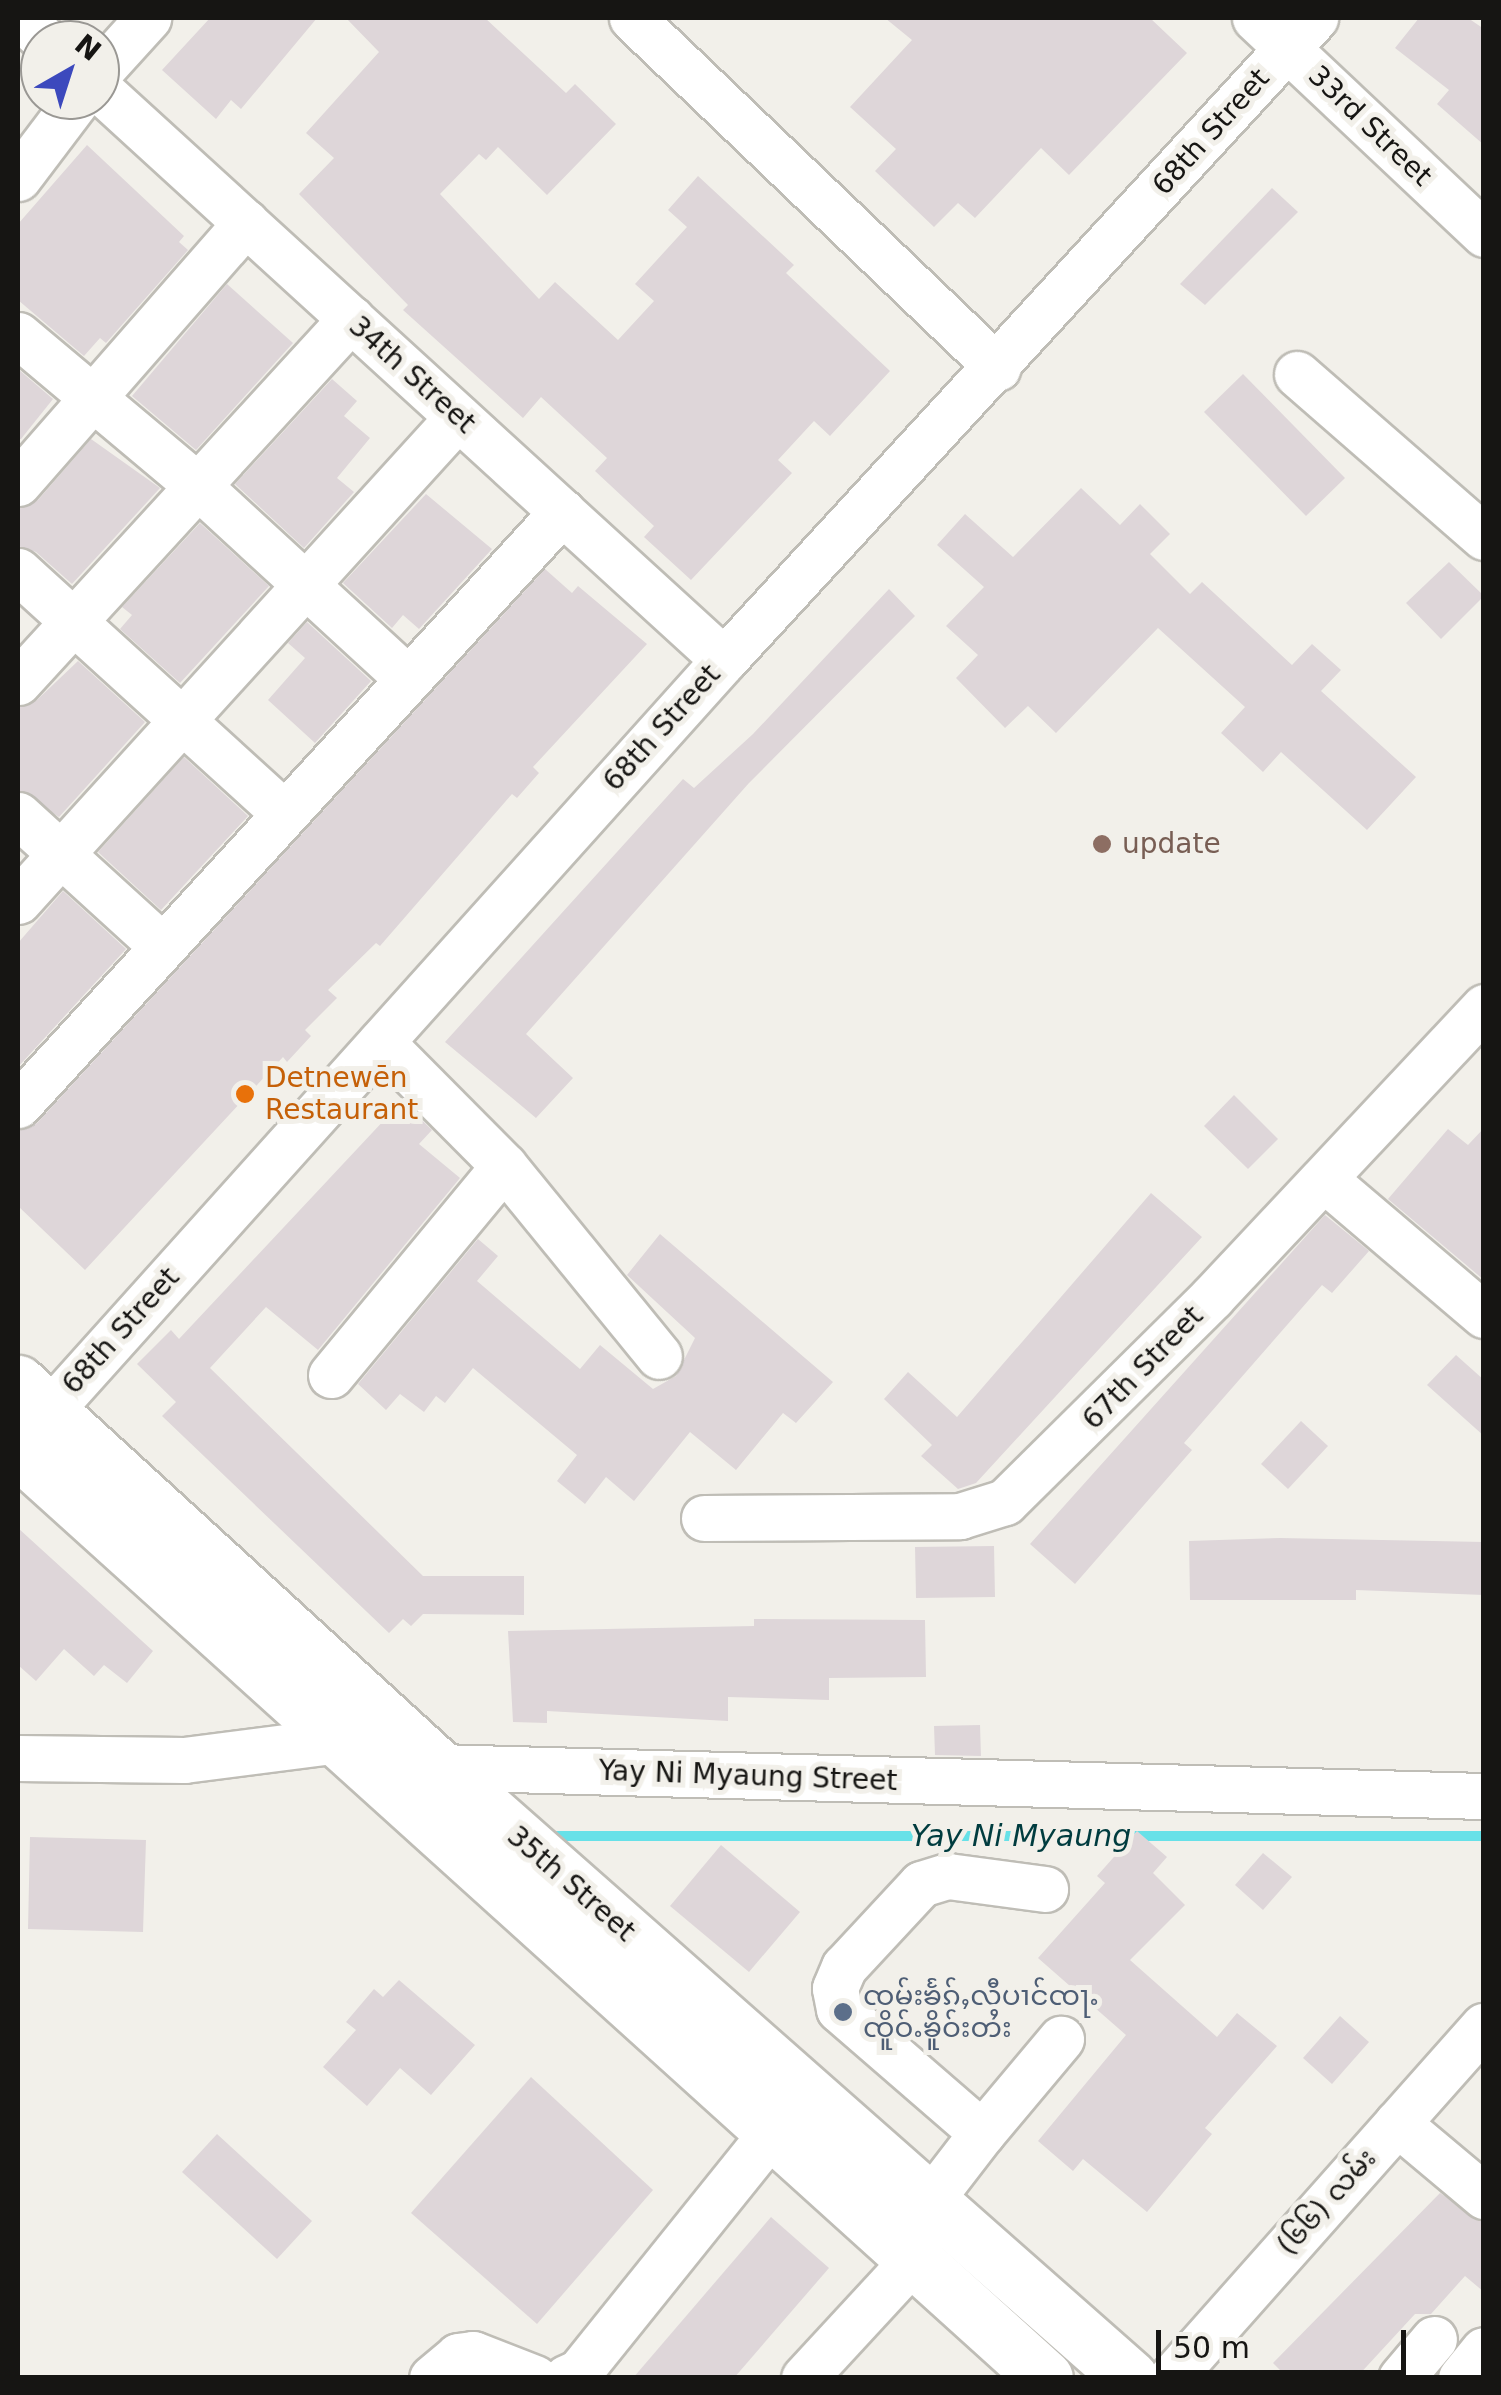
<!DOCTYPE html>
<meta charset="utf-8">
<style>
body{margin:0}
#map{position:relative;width:1501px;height:2395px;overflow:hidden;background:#f2f0ea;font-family:"DejaVu Sans","Noto Sans Myanmar",sans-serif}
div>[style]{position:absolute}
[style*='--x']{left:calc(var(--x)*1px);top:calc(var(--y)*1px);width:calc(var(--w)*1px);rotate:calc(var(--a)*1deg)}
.stream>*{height:10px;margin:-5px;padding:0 5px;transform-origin:5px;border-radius:5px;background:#67e1e8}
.building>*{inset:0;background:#ded6d9}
.roads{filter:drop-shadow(2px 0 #bfbdb6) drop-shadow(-2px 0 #bfbdb6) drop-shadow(0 2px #bfbdb6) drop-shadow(0 -2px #bfbdb6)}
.minor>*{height:45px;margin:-22.5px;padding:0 22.5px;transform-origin:22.5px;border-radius:22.5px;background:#fff}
.major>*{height:55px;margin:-27.5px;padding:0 27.5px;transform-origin:27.5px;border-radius:27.5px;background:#fff}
.dots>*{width:28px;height:28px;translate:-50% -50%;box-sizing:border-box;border:5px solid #f2f0ea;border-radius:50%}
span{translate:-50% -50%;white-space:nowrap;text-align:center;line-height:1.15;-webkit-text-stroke:10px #f2f0ea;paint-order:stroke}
.street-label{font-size:28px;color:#161513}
.education-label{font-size:28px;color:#785e54}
.left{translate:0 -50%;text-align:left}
.food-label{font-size:28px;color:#c56008}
.service-label{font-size:28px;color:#4e5e75}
.water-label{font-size:30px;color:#003c3f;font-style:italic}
.frame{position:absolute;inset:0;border:20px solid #161513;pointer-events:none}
.north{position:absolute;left:20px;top:20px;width:100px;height:100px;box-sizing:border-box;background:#f2f0ea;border:2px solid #9a9894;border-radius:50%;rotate:39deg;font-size:28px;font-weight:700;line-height:40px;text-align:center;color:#161513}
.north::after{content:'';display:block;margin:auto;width:35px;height:45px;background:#3c49bd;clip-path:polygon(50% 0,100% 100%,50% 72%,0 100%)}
.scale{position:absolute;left:1156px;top:2330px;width:250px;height:45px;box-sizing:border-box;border:5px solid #161513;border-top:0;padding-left:12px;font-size:30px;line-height:35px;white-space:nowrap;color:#161513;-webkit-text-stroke:8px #f2f0ea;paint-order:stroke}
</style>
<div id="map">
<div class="stream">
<i style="--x:558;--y:1836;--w:926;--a:0"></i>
</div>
<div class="building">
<i style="clip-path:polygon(210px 18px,317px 18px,241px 109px,231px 100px,216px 119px,162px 70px)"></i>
<i style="clip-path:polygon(346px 18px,485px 18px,566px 93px,575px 84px,616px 124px,547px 195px,498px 147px,486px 160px,479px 154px,440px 194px,539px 299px,555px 282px,618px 340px,654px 301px,635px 284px,687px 227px,668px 210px,698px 176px,794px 265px,786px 273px,890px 371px,830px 436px,814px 421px,778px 460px,792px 473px,691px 580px,644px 537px,654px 526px,595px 471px,607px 458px,541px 397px,523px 418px,403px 310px,408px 305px,299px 194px,334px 158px,306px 133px,379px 52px)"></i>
<i style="clip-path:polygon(885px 18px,1150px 18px,1187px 53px,1069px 175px,1041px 148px,975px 218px,958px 203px,934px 227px,875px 171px,896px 149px,850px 107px,912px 40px)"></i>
<i style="clip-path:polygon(1419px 18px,1468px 18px,1484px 29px,1484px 145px,1437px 104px,1449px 90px,1395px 48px)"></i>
<i style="clip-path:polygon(87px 145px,184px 236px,179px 242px,188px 250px,106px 343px,100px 338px,84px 356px,18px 300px,18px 224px)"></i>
<i style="clip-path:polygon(1272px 188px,1298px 212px,1205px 305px,1180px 284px)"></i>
<i style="clip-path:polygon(227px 284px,293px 343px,196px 450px,132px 396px)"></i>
<i style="clip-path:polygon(18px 369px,53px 399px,21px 439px,18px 439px)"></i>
<i style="clip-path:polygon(1243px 374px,1345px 478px,1306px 516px,1204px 412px)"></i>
<i style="clip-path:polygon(332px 379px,357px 401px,344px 416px,370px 438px,337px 478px,354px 492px,304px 548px,235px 484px)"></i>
<i style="clip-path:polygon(91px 439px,160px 488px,72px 584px,36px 552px,18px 546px,18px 509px,38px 500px)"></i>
<i style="clip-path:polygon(1081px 488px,1120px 525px,1140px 504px,1170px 534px,1150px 554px,1190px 594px,1202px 582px,1292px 665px,1312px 644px,1341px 670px,1321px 691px,1416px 777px,1367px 830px,1281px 752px,1263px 772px,1221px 733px,1245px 707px,1158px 628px,1056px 733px,1028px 706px,1005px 728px,956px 678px,978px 655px,946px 626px,984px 587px,937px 545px,965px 514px,1013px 557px)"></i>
<i style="clip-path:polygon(426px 494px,492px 549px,419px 629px,403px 615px,392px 628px,343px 583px)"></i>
<i style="clip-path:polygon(200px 523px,269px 586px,180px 683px,120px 629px,132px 615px,122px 607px)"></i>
<i style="clip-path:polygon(1449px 562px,1484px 596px,1441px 639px,1406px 603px)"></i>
<i style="clip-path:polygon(545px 569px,572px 593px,578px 586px,647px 644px,533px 767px,539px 773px,517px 798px,512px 794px,380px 946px,376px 943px,328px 990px,337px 998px,305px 1030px,311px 1036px,287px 1062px,283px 1057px,85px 1270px,18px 1206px,18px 1131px,37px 1123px)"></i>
<i style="clip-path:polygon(889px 589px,915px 616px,749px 783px,526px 1034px,573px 1078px,536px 1118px,445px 1042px,683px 779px,694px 788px,753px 734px)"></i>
<i style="clip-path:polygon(307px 622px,371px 681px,315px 743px,268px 700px,305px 658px,288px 643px)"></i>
<i style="clip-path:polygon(78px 661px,145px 722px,59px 817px,18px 790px,18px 708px,37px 700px)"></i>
<i style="clip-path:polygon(184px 757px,248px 816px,161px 910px,98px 852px)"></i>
<i style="clip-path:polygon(63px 891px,126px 949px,18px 1067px,18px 943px)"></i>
<i style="clip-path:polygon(1234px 1095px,1278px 1139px,1248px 1169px,1204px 1126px)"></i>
<i style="clip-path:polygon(402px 1101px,432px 1130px,419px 1144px,460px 1178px,318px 1350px,266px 1307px,210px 1368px,423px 1576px,524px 1576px,524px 1615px,423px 1614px,411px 1626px,403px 1619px,389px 1633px,162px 1416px,176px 1402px,137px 1364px,171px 1330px,179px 1339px)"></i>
<i style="clip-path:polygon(1484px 1128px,1484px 1280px,1388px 1199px,1448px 1129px,1468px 1145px)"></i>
<i style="clip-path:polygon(1151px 1193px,1202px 1237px,976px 1483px,958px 1489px,921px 1456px,932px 1445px,884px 1399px,908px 1372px,957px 1417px)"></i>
<i style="clip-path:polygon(1325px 1215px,1369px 1251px,1332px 1293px,1322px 1285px,1184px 1443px,1192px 1450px,1075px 1584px,1030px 1544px)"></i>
<i style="clip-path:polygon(660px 1234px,833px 1382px,796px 1423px,783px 1413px,736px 1470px,690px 1432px,634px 1501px,606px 1477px,585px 1504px,557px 1481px,577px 1455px,473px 1368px,445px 1403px,436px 1396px,424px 1412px,400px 1394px,386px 1410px,358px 1384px,478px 1239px,498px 1256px,477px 1281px,580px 1369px,600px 1345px,653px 1389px,676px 1376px,695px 1338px,627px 1275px)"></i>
<i style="clip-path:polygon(1456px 1355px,1484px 1380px,1484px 1436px,1427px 1385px)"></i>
<i style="clip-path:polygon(1301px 1421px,1328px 1446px,1288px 1489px,1261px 1464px)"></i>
<i style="clip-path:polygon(18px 1528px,153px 1651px,127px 1683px,104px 1665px,94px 1676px,64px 1649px,36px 1681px,18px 1665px)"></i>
<i style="clip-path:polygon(1280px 1538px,1484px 1542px,1484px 1595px,1356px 1590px,1356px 1600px,1190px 1600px,1189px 1541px)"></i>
<i style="clip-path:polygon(994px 1546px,995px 1597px,916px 1598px,915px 1547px)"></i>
<i style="clip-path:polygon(754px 1619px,925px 1620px,926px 1677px,829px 1678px,829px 1700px,728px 1697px,728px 1721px,547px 1711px,547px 1723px,513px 1722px,508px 1631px,754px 1626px)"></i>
<i style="clip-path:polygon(980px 1725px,981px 1756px,935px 1755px,934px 1726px)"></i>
<i style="clip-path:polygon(1137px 1831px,1167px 1857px,1153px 1873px,1185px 1905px,1130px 1960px,1217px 2037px,1237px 2013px,1277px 2046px,1205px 2128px,1212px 2134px,1147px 2212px,1083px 2159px,1073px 2171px,1038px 2141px,1126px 2035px,1038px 1958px,1105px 1883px,1097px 1876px)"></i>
<i style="clip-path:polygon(30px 1837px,146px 1840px,143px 1932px,28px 1929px)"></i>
<i style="clip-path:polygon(721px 1845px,800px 1912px,749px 1972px,670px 1906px)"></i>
<i style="clip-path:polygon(1263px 1853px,1292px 1877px,1263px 1910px,1235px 1885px)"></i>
<i style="clip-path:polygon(399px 1980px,475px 2045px,431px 2095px,400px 2068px,367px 2106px,323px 2067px,356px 2030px,346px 2022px,374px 1989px,383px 1997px)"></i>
<i style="clip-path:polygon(1340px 2016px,1369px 2042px,1332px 2084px,1303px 2058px)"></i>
<i style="clip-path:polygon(531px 2077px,653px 2190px,537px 2324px,411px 2213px)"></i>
<i style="clip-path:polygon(217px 2134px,312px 2221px,277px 2259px,182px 2172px)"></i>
<i style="clip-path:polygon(1440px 2193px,1484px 2222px,1484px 2292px,1465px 2276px,1431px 2314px,1415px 2314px,1356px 2378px,1288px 2378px,1273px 2363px)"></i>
<i style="clip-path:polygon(771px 2217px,829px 2268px,734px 2378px,633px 2378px)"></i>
</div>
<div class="roads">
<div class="minor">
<i style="--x:21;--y:18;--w:33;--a:43"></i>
<i style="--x:632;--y:18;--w:506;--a:43.72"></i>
<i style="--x:1255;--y:18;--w:315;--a:43.3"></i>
<i style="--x:100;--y:71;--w:72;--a:-47.8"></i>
<i style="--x:100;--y:90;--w:845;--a:42.41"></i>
<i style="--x:18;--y:178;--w:98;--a:-52.9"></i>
<i style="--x:18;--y:335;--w:234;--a:40"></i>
<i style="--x:197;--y:485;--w:284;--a:42.6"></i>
<i style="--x:1297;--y:374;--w:248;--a:41.1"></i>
<i style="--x:18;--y:483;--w:346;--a:-48.8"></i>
<i style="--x:18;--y:571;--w:360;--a:42.3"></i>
<i style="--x:18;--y:682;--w:493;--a:-47.5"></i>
<i style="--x:18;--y:815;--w:195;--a:42.3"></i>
<i style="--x:18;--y:901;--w:654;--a:-47.73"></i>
<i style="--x:381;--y:1042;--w:175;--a:45.2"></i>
<i style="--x:504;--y:1166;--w:245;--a:50.8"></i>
<i style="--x:18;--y:1105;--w:805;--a:-47.47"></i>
<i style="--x:1324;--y:1179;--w:210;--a:40.4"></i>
<i style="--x:331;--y:1375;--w:271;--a:-50.4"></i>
<i style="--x:26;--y:1437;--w:1044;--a:-48.07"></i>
<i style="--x:724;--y:660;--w:873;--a:-47.37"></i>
<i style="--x:704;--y:1518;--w:256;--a:-0.4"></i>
<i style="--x:960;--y:1516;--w:47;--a:-17.3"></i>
<i style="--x:1005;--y:1502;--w:291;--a:-44.7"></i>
<i style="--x:1212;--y:1297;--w:398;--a:-46.8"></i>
<i style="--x:18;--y:1758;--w:166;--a:0.7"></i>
<i style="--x:184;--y:1760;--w:157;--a:-7.3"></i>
<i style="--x:340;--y:1740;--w:102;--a:15.4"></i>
<i style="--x:438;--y:1767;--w:1046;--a:1.59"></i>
<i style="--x:1397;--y:2123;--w:114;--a:40"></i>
<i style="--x:982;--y:2133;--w:123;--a:-50"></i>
<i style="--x:928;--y:2203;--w:88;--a:-52.4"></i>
<i style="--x:982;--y:2133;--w:189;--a:-139.1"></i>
<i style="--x:839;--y:2009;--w:21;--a:-101"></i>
<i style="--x:835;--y:1988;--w:23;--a:-67"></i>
<i style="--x:844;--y:1967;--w:113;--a:-47.1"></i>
<i style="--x:921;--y:1884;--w:28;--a:-17"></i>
<i style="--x:948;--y:1876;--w:98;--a:7.6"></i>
<i style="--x:432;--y:2378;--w:34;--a:-40"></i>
<i style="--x:458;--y:2356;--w:15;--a:-8"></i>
<i style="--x:473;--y:2354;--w:66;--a:21.2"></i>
<i style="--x:566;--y:2378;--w:14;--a:-25"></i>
<i style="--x:579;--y:2372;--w:308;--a:-51.2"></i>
<i style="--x:804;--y:2378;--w:161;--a:-47.3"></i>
<i style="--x:1171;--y:2378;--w:471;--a:-48.4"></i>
<i style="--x:1401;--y:2378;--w:51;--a:-49.8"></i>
<i style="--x:1461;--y:2378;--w:36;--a:-51"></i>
</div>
<div class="major">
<i style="--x:18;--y:1383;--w:569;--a:42.44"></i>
<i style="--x:438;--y:1767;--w:923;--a:41.44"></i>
<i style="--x:18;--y:1450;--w:1384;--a:42.1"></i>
</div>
</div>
<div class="dots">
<i style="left:1102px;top:844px;background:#8d6e63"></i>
<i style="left:245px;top:1094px;background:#e8710a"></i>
<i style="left:843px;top:2012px;background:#5c6f8a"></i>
</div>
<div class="street-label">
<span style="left:1370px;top:126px;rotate:44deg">33rd Street</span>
<span style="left:1211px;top:132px;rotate:-48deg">68th Street</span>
<span style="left:412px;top:375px;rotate:42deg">34th Street</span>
<span style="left:662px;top:728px;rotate:-48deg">68th Street</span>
<span style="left:121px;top:1331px;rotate:-48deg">68th Street</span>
<span style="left:1143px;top:1368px;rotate:-46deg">67th Street</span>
<span style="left:748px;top:1776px;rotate:2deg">Yay Ni Myaung Street</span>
<span style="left:571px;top:1884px;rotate:41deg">35th Street</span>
<span style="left:1327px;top:2202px;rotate:-48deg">(၆၆) လမ်း</span>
</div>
<div class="education-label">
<span class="left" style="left:1122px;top:844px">update</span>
</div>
<div class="food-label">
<span class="left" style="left:265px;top:1094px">Detnewēn<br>Restaurant</span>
</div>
<div class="service-label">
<span class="left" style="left:863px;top:2012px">ၸုမ်းၶႅၵ်ႇလီပၢင်ၸႃႉ<br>ၸိူဝ်ႉၶိူဝ်းတႆး</span>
</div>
<div class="water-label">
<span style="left:1021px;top:1836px">Yay Ni Myaung</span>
</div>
<div class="frame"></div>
<div class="north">N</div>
<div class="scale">50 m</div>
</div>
